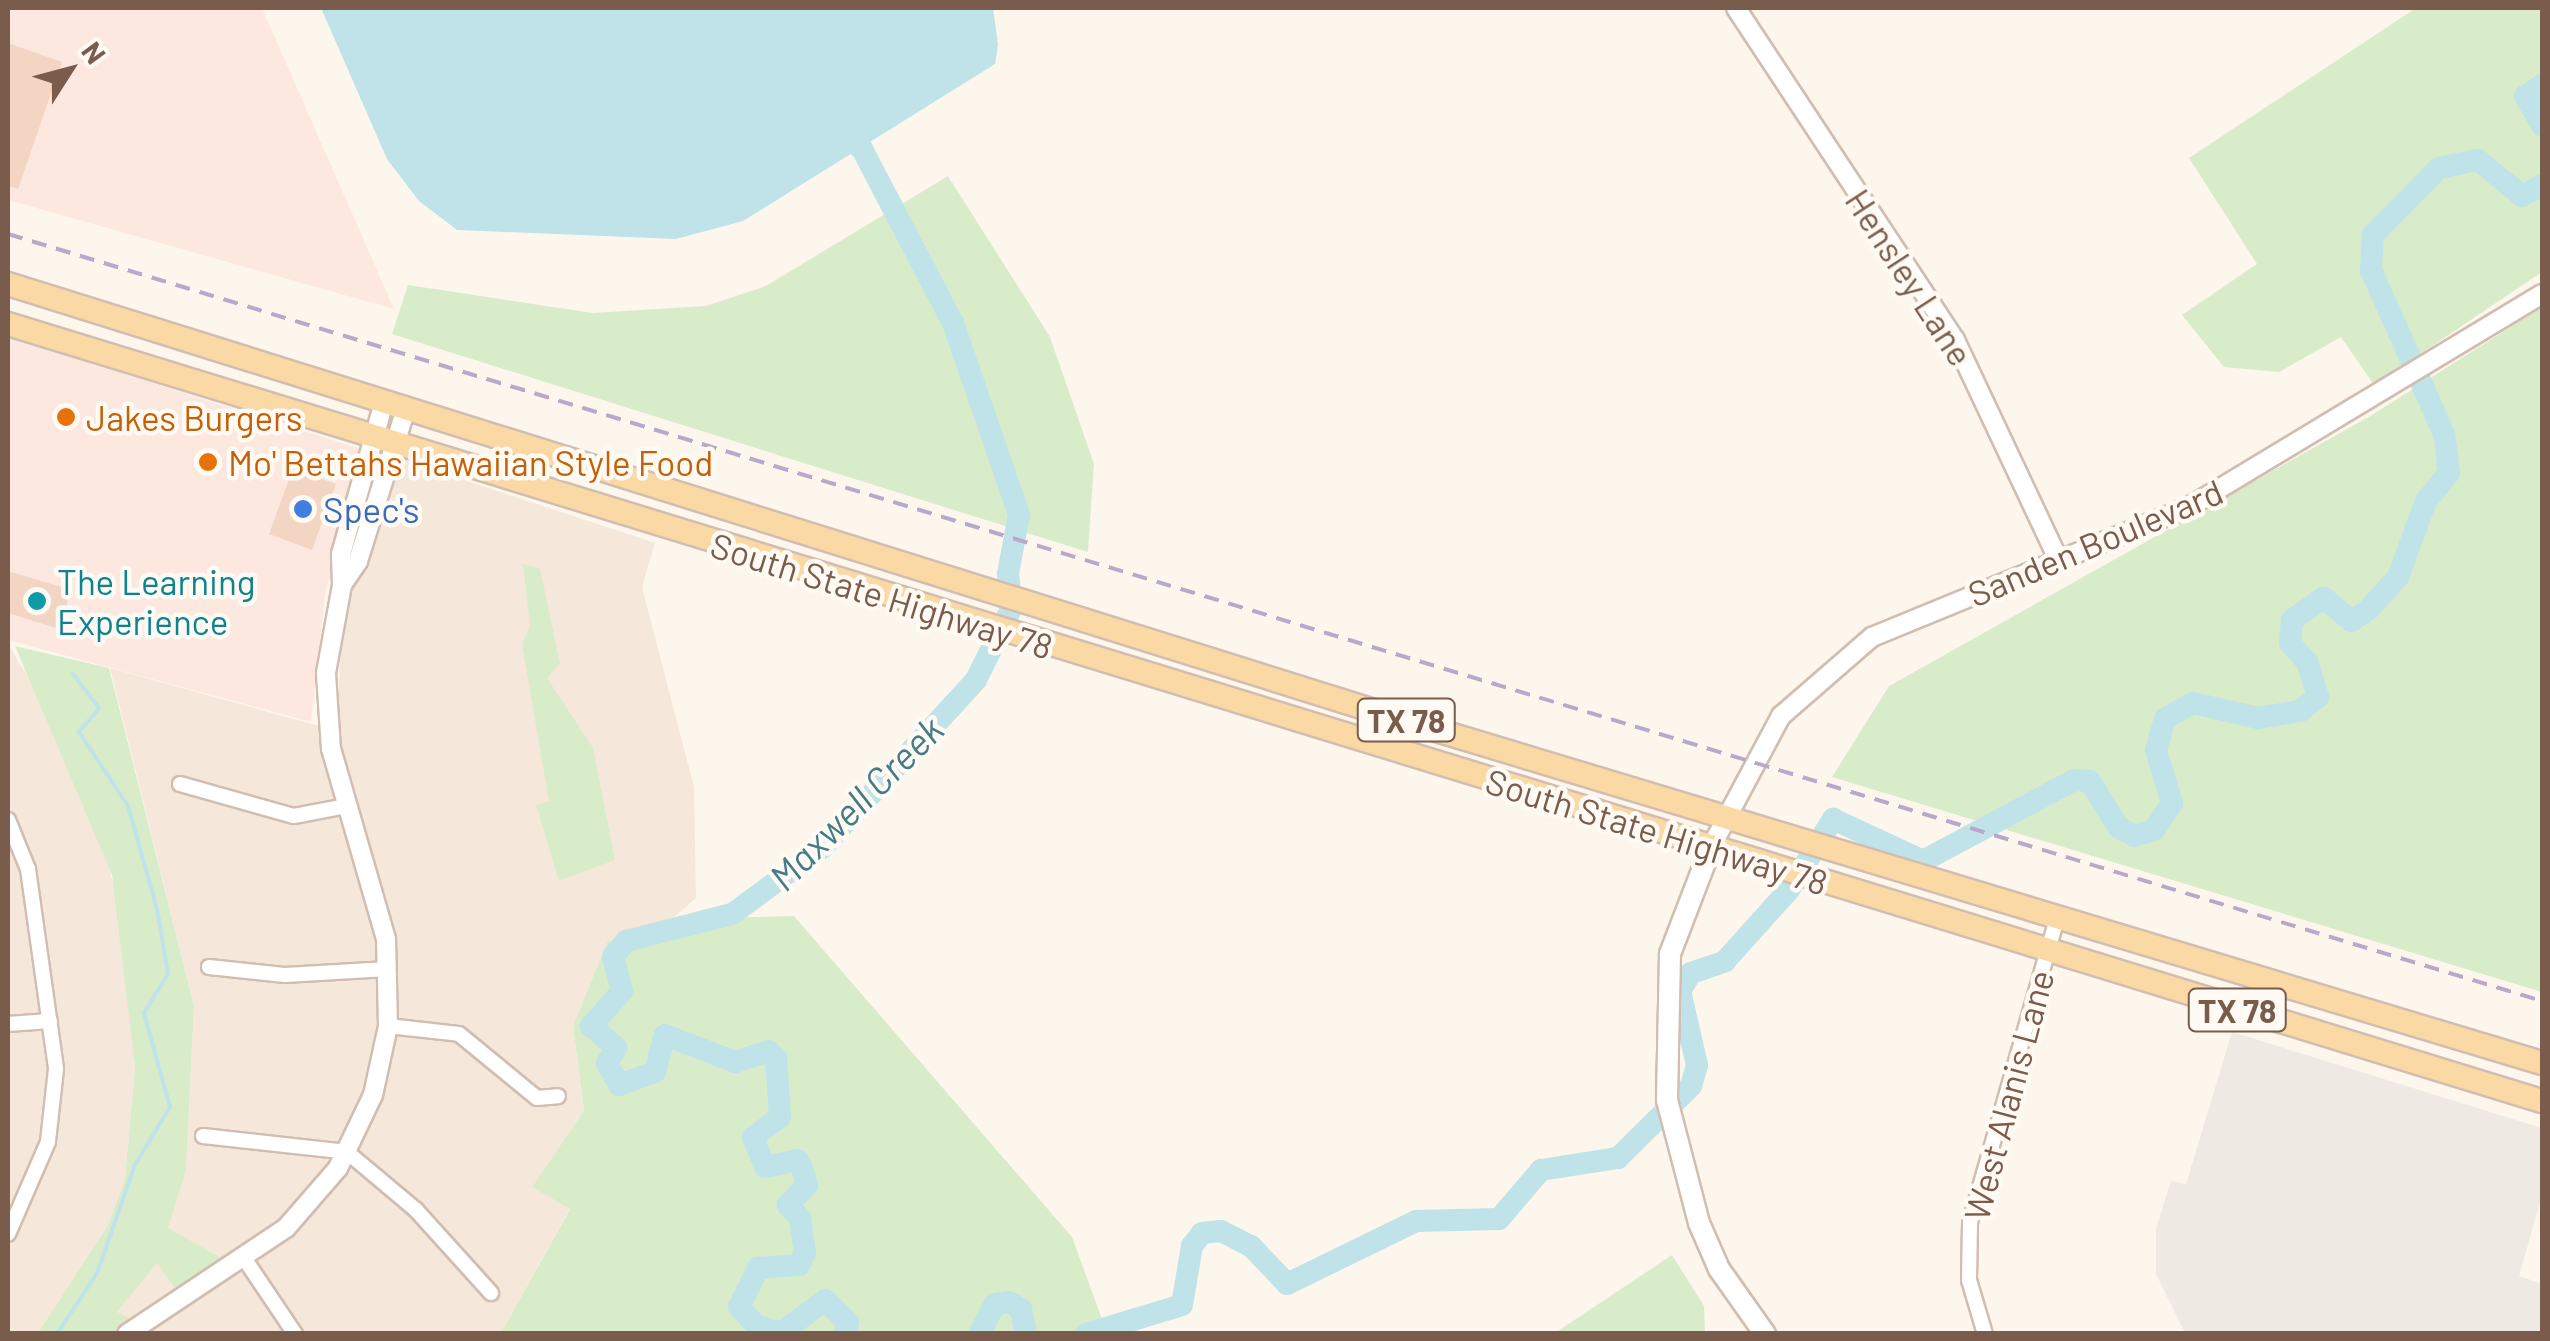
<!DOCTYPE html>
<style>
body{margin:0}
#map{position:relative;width:2550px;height:1341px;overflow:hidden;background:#fdf6ec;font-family:Barlow,sans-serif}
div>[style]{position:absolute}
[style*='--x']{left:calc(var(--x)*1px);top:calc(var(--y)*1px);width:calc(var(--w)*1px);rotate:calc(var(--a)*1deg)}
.residential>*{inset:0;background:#f5e8da}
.commercial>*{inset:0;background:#fde8e0}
.industrial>*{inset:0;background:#efe9e4}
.green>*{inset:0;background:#d8ecc9}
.water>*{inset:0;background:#bfe3e8}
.stream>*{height:4px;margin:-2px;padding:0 2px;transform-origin:2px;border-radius:2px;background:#bfe3e8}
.river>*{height:22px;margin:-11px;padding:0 11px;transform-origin:11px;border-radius:11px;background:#bfe3e8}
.building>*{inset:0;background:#f3d5c3}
.roads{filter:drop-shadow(2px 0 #d1beb0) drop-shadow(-2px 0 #d1beb0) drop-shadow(0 2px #d1beb0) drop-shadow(0 -2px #d1beb0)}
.minor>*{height:14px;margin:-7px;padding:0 7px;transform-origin:7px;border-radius:7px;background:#fff}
.tertiary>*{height:18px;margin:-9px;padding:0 9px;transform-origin:9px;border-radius:9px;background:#fff}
.secondary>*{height:20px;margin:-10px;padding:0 10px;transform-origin:10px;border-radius:10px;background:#fff}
.primary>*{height:22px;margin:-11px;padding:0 11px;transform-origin:11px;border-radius:11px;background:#fbd9a5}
.rail>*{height:4px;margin-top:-2px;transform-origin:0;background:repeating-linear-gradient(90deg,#b9a8c9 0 15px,transparent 0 25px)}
.dots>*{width:28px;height:28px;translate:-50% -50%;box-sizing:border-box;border:5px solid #fffaf3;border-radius:50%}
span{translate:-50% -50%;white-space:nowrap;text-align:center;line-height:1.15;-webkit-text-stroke:9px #fffaf3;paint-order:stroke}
.shield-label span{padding:2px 8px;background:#fffaf3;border:2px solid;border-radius:8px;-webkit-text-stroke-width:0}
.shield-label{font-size:32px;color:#7a5c4d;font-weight:700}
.street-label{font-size:35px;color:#7a5c4d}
.food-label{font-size:35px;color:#c56008}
.left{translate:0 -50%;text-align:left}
.shop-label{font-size:35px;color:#366cbe}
.culture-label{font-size:35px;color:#0d838f}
.water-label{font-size:38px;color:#437c86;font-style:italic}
.frame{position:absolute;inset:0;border:10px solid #7a5c4d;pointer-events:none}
.north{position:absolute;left:20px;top:20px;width:100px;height:100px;-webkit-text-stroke:8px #fffaf3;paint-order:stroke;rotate:54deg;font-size:28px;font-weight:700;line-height:40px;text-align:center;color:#7a5c4d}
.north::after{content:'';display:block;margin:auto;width:35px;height:45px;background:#7a5c4d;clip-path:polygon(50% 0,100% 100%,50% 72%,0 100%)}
</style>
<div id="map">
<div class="residential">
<i style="clip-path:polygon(406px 461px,655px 543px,642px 587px,694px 787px,696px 898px,672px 919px,607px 942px,573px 1026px,584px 1112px,532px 1187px,570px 1208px,501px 1333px,84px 1334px,186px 1170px,194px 1006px,110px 668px,337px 731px,342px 621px,395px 467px)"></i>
<i style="clip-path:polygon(8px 644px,42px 700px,102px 840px,122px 919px,135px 1067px,125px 1179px,108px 1225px,38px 1333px,8px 1334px)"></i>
</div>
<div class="commercial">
<i style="clip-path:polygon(8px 8px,262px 8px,394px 309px,8px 200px)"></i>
<i style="clip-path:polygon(8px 337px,380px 455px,326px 587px,311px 722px,8px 640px)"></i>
</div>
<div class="industrial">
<i style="clip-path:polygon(2232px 1032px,2542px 1128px,2542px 1195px,2519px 1276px,2542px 1284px,2542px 1333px,2185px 1333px,2156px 1274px,2156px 1229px,2171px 1181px,2186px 1184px)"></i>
</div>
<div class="green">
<i style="clip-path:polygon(2416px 8px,2542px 8px,2542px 272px,2374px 385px,2341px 337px,2279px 372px,2224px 367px,2182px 315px,2257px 264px,2189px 158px)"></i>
<i style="clip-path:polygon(948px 176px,1050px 337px,1094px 464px,1088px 552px,392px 334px,408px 285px,593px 313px,706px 306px,766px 286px)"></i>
<i style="clip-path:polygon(2542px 307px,2542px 992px,1832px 777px,1889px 686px,2372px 415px)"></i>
<i style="clip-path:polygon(523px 564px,540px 568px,560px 664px,547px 678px,593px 748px,615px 860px,559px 881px,536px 805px,549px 801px,522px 644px,530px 626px)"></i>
<i style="clip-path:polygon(15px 646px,109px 668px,194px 1006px,186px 1170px,168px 1228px,234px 1265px,182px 1298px,157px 1263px,117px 1312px,132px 1320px,114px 1333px,38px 1333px,108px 1225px,125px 1179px,135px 1067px,112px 875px)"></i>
<i style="clip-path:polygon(794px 916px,1072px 1237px,1107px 1333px,501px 1333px,570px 1209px,532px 1187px,584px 1111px,573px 1026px,607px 942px,672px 919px)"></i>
<i style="clip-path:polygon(1672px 1255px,1704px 1306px,1705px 1333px,1555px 1333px)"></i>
</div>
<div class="water">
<i style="clip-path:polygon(321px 8px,993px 8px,998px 45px,995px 64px,743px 221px,676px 239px,457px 230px,419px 201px,387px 159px)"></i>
</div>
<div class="stream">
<i style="--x:57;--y:1334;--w:73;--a:-56.7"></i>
<i style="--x:97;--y:1273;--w:114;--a:-70.6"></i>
<i style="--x:135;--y:1165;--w:68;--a:-58.9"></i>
<i style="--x:170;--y:1107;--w:98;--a:-105.5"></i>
<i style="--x:144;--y:1013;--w:46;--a:-58.4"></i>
<i style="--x:168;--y:974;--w:66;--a:-99.6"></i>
<i style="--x:157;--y:909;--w:107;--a:-105.7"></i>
<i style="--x:128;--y:806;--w:89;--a:-123.5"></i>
<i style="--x:79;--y:732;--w:31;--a:-50"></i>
<i style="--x:99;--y:708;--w:43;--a:-127.4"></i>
</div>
<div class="river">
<i style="--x:2542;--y:85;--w:20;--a:147"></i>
<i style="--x:2525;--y:96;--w:34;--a:60"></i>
<i style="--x:839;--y:132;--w:29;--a:36"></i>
<i style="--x:862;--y:149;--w:196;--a:62.4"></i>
<i style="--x:953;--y:323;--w:203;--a:71"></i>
<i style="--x:1019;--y:515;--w:60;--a:100.6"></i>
<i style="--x:1008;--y:574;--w:33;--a:83"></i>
<i style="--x:1012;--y:607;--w:81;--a:116.3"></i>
<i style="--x:976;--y:680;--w:228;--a:132.5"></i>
<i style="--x:822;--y:848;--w:112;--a:143.7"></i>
<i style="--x:732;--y:914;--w:109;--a:165.7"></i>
<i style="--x:626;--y:941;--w:21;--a:129"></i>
<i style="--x:613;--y:957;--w:35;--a:75"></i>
<i style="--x:622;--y:991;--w:47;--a:131.5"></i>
<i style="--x:591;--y:1026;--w:33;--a:41"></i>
<i style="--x:616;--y:1048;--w:17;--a:121"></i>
<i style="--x:607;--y:1063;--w:25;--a:61"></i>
<i style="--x:619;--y:1085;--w:38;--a:-20"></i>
<i style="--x:655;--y:1072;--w:38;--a:-75"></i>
<i style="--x:665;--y:1035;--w:75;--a:21.1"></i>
<i style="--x:735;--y:1062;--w:35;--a:-18"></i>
<i style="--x:768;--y:1051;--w:11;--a:41"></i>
<i style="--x:776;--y:1058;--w:59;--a:86.1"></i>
<i style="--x:780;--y:1117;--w:34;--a:143"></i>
<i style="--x:753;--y:1137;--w:32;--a:68"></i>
<i style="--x:765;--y:1167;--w:33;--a:-12"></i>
<i style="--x:797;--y:1160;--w:9;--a:58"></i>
<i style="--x:802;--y:1168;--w:18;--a:74"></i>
<i style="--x:807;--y:1185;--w:28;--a:134"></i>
<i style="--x:788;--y:1205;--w:18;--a:47"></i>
<i style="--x:800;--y:1218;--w:35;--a:82"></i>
<i style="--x:805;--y:1253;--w:13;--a:117"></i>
<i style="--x:799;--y:1265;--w:41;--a:175.8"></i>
<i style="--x:758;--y:1268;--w:43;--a:116"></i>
<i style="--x:739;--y:1307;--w:26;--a:47"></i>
<i style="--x:757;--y:1326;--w:25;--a:16"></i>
<i style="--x:781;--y:1333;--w:55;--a:-36.9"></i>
<i style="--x:825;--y:1300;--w:32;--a:44"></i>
<i style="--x:848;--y:1322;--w:13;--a:108"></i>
<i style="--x:979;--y:1334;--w:34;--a:-62"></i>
<i style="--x:995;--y:1304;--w:14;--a:-8"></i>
<i style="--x:1009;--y:1302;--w:14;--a:30"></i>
<i style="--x:1021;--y:1309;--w:25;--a:79"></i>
<i style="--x:1086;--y:1334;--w:100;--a:-16.8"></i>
<i style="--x:1182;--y:1305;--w:60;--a:-80.4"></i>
<i style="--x:1192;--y:1246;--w:16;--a:-52"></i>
<i style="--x:1202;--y:1233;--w:19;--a:-6"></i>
<i style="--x:1221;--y:1231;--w:34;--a:27"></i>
<i style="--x:1251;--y:1246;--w:52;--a:46.5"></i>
<i style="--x:1287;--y:1284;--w:144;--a:-26"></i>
<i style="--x:1416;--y:1221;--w:83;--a:-1.4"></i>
<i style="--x:1499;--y:1219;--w:65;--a:-49.4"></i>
<i style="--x:1541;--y:1170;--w:78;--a:-8.9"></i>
<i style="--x:1618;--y:1158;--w:103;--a:-44.6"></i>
<i style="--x:1691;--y:1086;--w:22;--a:-74"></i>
<i style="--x:1697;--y:1065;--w:76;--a:-102.9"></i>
<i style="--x:1680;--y:991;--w:21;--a:-59"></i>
<i style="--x:1691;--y:973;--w:36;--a:-19"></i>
<i style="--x:1725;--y:961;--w:96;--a:-48"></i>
<i style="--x:1789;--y:890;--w:84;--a:-58.2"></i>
<i style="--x:1833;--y:819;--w:99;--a:25"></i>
<i style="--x:1923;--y:861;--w:171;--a:-28.2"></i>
<i style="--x:2074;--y:780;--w:16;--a:4"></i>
<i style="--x:2090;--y:781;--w:54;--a:58.7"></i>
<i style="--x:2118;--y:827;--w:18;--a:29"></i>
<i style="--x:2134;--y:836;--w:21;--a:-17"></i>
<i style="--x:2154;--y:830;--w:32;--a:-56"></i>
<i style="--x:2172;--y:803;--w:55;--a:-106.8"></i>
<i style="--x:2156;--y:750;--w:32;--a:-74"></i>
<i style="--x:2165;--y:719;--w:32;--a:-30"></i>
<i style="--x:2193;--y:703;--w:67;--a:13"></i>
<i style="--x:2258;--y:718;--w:43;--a:-9.5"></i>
<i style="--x:2300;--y:711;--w:23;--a:-38"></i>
<i style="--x:2318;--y:697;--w:37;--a:-107"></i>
<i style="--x:2307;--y:662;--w:25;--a:-132"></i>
<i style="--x:2290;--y:643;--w:23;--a:-85"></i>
<i style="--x:2292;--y:620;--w:39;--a:-35"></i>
<i style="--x:2324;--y:598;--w:35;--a:40"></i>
<i style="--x:2351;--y:621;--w:20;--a:-33"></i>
<i style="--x:2368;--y:610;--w:45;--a:-47.7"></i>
<i style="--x:2398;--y:577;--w:81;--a:-69.8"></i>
<i style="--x:2426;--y:501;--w:36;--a:-51"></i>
<i style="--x:2449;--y:473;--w:39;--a:-97"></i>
<i style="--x:2444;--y:434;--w:180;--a:-114"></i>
<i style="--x:2371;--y:270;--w:35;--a:-87"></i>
<i style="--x:2373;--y:235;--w:94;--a:-45.4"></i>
<i style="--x:2439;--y:168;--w:40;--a:-12"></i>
<i style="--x:2478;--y:160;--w:57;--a:39.3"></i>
<i style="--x:2522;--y:196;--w:23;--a:-29"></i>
</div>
<div class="building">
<i style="clip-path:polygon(8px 43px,62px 62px,18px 189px,8px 186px)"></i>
<i style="clip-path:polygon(293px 468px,336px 484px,312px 550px,269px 534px)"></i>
<i style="clip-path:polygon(8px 571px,71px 590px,59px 629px,8px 613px)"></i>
</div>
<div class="roads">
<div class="minor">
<i style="--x:180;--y:784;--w:118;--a:15.7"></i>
<i style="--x:294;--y:816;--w:54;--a:-10.7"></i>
<i style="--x:8;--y:820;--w:53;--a:67.8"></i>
<i style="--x:28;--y:869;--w:202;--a:82"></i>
<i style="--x:56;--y:1069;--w:73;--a:96.3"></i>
<i style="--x:48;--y:1142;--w:100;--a:113.5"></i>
<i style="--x:209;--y:967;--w:76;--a:6"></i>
<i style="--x:285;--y:975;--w:103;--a:-3.3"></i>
<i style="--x:8;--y:1024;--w:42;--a:-4.1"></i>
<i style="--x:388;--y:1026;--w:71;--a:6.4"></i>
<i style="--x:459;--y:1034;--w:101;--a:39.4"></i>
<i style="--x:537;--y:1098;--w:21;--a:-5"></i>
<i style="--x:203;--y:1136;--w:145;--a:6.3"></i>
<i style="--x:347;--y:1152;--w:90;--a:40"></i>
<i style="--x:416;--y:1210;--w:112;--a:47.9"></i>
<i style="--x:244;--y:1258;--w:92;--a:56.1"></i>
<i style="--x:1985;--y:1334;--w:56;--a:-106.5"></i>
<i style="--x:1969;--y:1280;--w:58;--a:-89"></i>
<i style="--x:1970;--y:1222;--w:319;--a:-74"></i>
</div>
<div class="tertiary">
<i style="--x:1736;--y:8;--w:398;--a:56.6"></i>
<i style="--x:1955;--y:340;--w:244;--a:64.8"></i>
<i style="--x:342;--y:585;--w:31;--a:-92"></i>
<i style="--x:341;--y:554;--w:158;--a:-74.2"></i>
<i style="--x:1711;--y:847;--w:149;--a:-61.9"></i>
<i style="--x:1781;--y:716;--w:121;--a:-41"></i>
<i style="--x:1872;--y:637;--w:343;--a:-22.3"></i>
<i style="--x:2189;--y:507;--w:412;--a:-31.1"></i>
<i style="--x:127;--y:1334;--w:191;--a:-33.7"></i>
<i style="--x:286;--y:1228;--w:79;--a:-49.1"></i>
<i style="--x:338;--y:1168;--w:81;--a:-64.4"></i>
<i style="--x:373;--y:1095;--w:71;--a:-77.7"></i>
<i style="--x:388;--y:1026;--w:87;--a:-91.3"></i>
<i style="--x:386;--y:939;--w:198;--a:-106.1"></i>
<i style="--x:331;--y:749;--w:76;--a:-93.8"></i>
<i style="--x:326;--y:673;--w:89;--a:-79.7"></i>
<i style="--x:342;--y:585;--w:29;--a:-56"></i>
<i style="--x:358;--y:561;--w:159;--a:-72.5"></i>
</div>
<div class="secondary">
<i style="--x:1711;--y:847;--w:115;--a:111"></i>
<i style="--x:1670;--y:954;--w:146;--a:91.2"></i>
<i style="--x:1667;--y:1100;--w:127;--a:75.4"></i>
<i style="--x:1699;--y:1223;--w:50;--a:66.5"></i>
<i style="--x:1719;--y:1269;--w:80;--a:54.7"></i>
</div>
<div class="primary">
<i style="--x:8;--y:284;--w:1486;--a:17.35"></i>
<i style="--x:1426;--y:727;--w:1165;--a:16.76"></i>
<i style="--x:8;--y:324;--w:2650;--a:17.05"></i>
</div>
</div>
<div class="rail">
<i style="--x:8;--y:234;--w:2648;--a:16.84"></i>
</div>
<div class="dots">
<i style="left:66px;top:417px;background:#e8710a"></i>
<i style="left:208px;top:462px;background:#e8710a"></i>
<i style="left:303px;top:509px;background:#3f7fe0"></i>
<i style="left:37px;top:601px;background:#0f9aa8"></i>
</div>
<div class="shield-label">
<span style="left:1406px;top:720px">TX 78</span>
<span style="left:2237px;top:1010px">TX 78</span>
</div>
<div class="street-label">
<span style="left:1910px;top:277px;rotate:57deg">Hensley Lane</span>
<span style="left:2095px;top:542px;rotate:-23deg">Sanden Boulevard</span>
<span style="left:882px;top:595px;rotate:17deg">South State Highway 78</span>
<span style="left:1657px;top:831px;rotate:17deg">South State Highway 78</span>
<span style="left:2008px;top:1095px;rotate:-75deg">West Alanis Lane</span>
</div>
<div class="food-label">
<span class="left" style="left:86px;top:417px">Jakes Burgers</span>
<span class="left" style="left:228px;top:462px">Mo' Bettahs Hawaiian Style Food</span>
</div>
<div class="shop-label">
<span class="left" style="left:323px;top:509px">Spec's</span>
</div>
<div class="culture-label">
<span class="left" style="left:57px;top:601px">The Learning<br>Experience</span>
</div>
<div class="water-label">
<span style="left:856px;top:803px;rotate:-45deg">Maxwell Creek</span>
</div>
<div class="frame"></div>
<div class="north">N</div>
</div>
